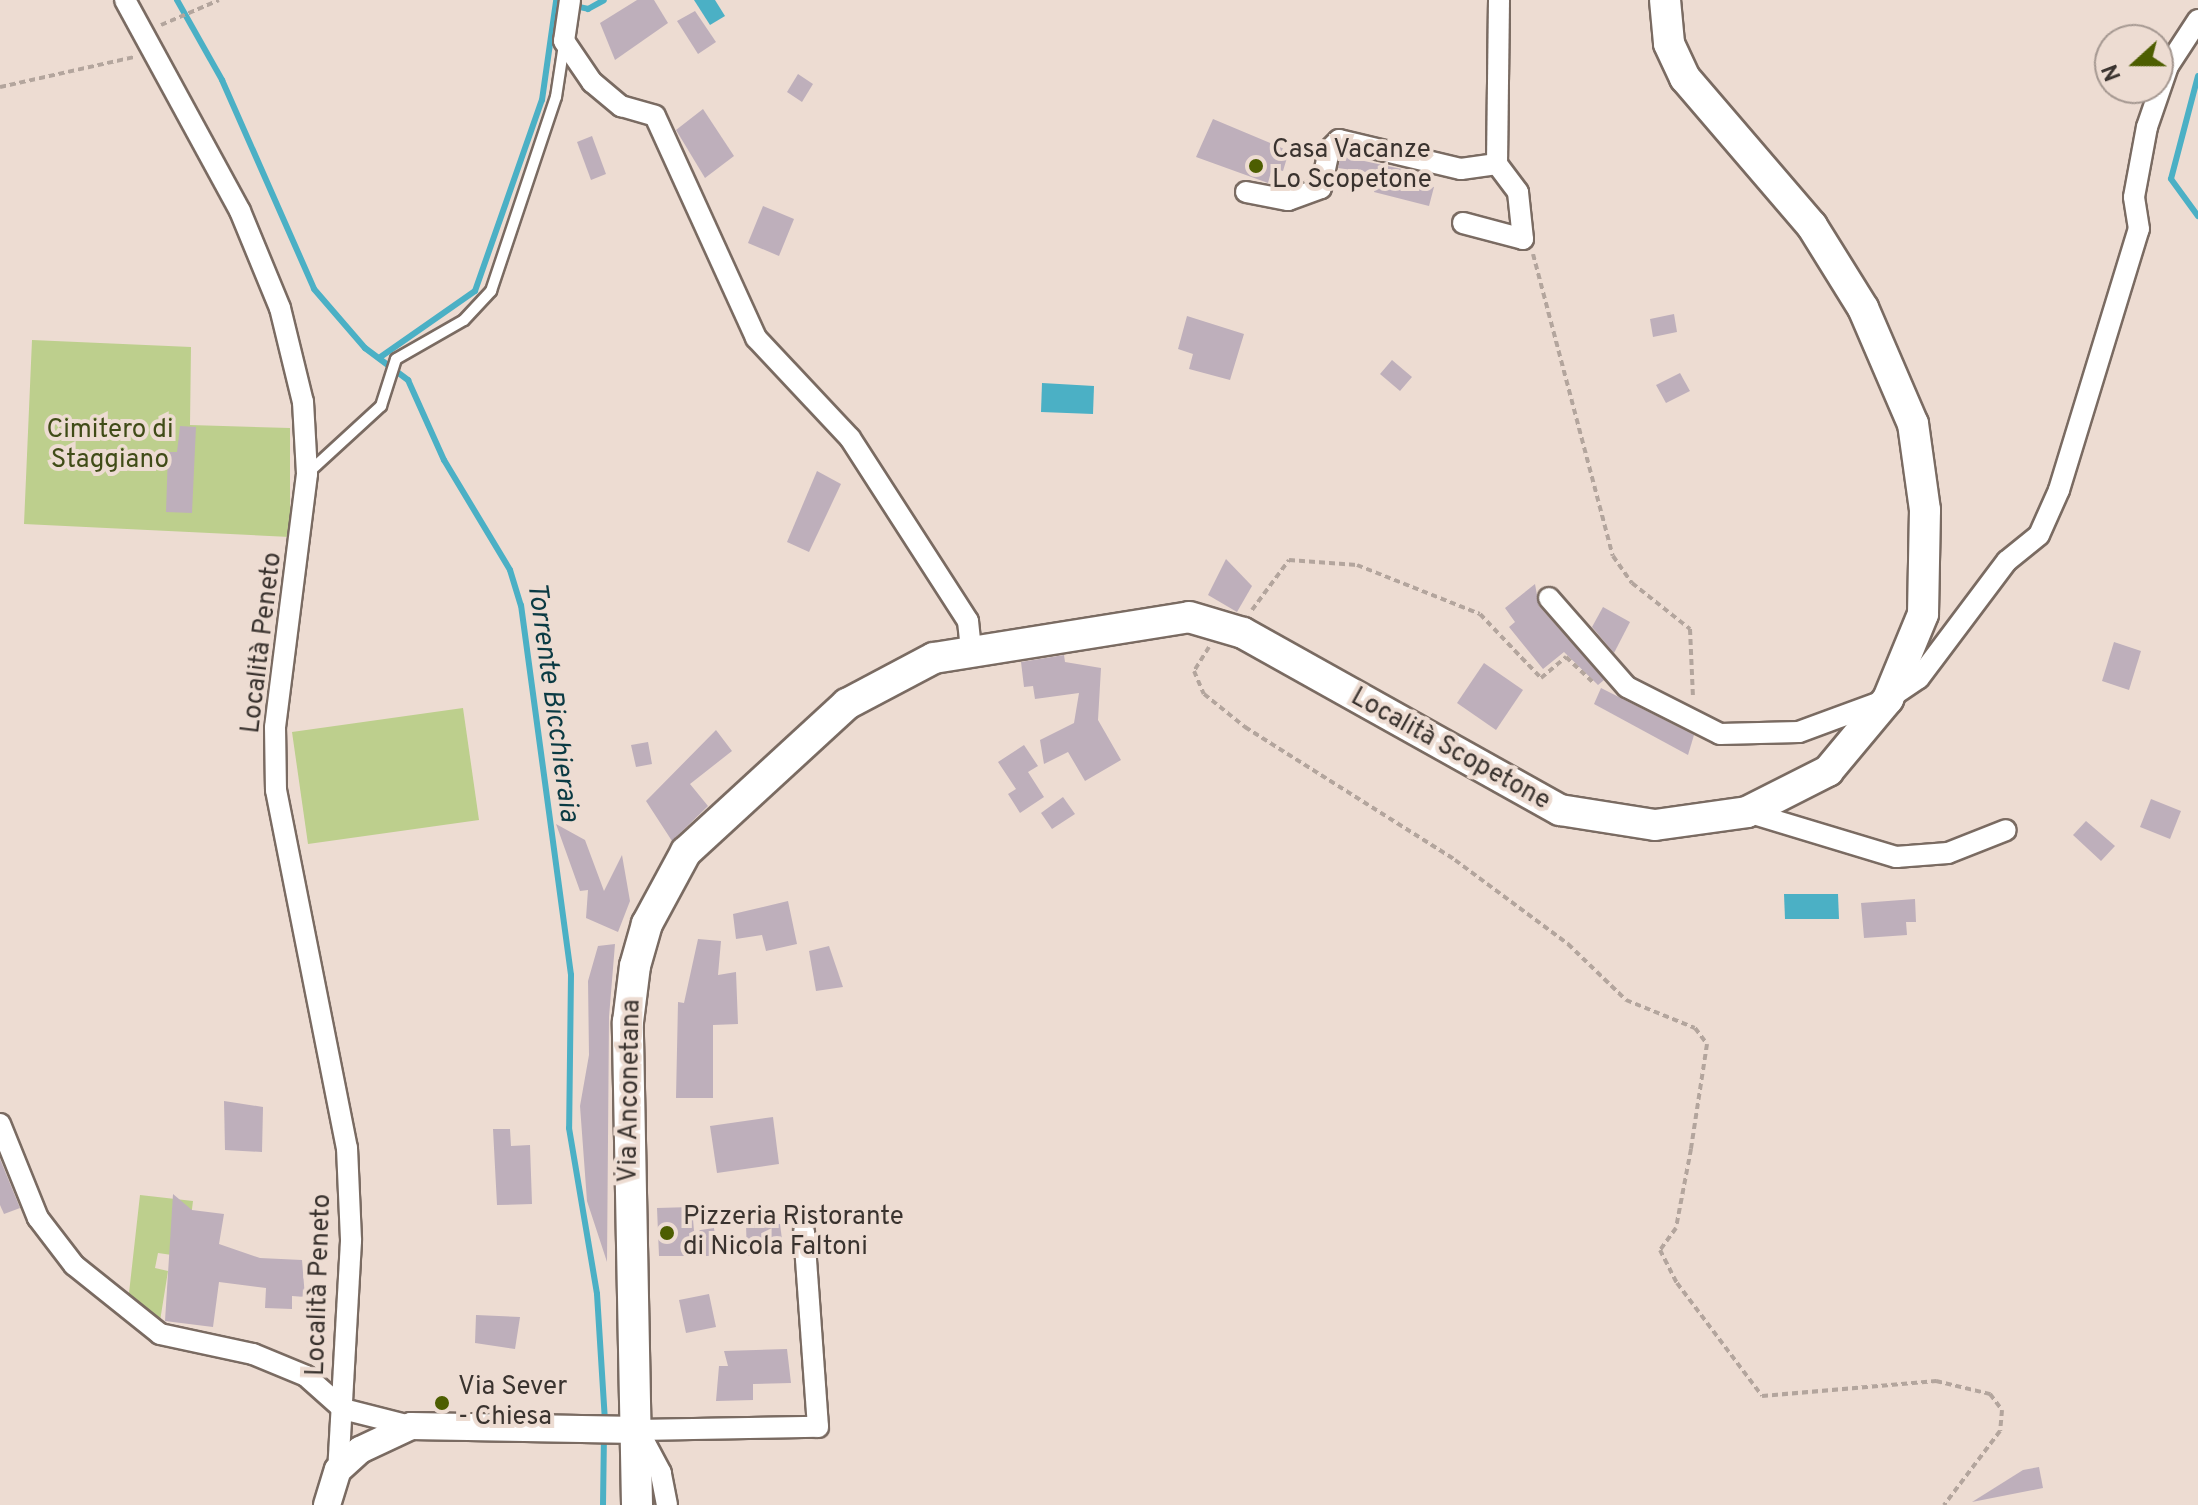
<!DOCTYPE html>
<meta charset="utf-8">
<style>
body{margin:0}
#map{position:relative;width:2198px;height:1505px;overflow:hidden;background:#eddcd2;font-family:Overpass,sans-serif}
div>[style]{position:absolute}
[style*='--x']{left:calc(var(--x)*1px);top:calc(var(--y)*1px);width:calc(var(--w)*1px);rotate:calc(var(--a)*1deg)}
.green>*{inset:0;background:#bdcf8d}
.water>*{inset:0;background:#4bb0c5}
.stream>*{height:6px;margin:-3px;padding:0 3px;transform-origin:3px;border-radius:3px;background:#4bb0c5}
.building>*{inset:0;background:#beafbb}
.path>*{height:4px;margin-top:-2px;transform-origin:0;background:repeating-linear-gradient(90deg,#b3a59d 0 6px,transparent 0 10px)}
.roads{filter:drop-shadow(2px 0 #7a6b62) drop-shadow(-2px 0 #7a6b62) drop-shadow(0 2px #7a6b62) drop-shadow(0 -2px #7a6b62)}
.service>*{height:10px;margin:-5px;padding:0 5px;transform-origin:5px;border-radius:5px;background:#fff}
.minor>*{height:20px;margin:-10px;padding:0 10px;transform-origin:10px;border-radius:10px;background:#fff}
.tertiary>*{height:26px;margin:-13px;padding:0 13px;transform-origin:13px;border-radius:13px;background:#fff}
.secondary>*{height:30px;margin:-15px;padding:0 15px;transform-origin:15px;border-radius:15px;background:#fff}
.dots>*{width:22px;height:22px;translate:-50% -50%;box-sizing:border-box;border:4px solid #eddcd2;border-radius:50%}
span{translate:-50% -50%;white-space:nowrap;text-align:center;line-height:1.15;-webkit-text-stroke:8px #eddcd2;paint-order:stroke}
.poi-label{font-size:26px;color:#3a332f}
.left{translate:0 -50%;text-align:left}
.park-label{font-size:26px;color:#404c17}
.street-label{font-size:26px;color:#3a332f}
.water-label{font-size:28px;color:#0a3a43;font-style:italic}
.north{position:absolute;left:2094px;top:24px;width:80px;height:80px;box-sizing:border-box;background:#eddcd2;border:2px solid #a59891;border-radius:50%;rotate:249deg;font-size:22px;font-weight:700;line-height:32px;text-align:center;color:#3a332f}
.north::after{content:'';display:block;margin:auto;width:28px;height:36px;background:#4d5e01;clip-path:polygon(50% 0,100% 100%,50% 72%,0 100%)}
</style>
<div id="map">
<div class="green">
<i style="clip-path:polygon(32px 340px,191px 347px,190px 425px,290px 428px,290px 537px,24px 524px)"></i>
<i style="clip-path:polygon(463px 708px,479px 820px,308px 844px,292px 732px)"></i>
<i style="clip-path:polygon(140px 1195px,193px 1201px,186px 1257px,158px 1253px,155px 1268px,168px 1271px,160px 1321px,128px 1302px)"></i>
</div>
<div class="water">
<i style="clip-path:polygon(694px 0,715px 0,725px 16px,710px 25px)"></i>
<i style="clip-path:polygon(1042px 383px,1094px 386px,1093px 414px,1041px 412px)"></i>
<i style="clip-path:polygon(1784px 894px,1838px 894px,1839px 919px,1785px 919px)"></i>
</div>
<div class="stream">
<i style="--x:177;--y:0;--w:92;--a:60.6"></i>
<i style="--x:222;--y:80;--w:228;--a:66.2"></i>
<i style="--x:314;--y:289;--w:78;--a:49.2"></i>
<i style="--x:365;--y:348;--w:54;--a:36.7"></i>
<i style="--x:408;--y:380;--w:88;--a:65.8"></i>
<i style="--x:444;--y:460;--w:128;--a:59"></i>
<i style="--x:510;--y:570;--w:37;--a:73"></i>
<i style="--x:521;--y:605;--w:373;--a:82.3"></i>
<i style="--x:571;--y:975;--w:153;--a:90.7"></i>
<i style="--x:569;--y:1128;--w:168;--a:80.4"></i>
<i style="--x:597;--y:1294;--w:127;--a:86.4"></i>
<i style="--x:2198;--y:76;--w:106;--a:104.7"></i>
<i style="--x:2171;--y:179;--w:46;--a:53.9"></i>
<i style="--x:379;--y:358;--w:117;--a:-34.9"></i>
<i style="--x:475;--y:291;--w:202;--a:-70.7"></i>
<i style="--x:542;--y:100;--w:99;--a:-81.9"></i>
<i style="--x:556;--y:2;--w:33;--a:12"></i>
<i style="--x:588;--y:9;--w:18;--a:-29"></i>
<i style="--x:603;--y:1505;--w:68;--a:-89.2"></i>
</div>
<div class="building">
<i style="clip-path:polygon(637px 0,654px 0,668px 23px,615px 60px,600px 23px)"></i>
<i style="clip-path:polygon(695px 11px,716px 42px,698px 54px,677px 21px)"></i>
<i style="clip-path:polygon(798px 74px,813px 84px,802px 102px,787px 92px)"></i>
<i style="clip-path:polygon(703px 109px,734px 156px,705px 178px,676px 130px)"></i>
<i style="clip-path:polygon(1213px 119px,1289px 151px,1283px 171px,1272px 168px,1268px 183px,1196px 157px)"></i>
<i style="clip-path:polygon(592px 136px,606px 174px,591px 180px,577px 142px)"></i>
<i style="clip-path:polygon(1341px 156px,1420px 173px,1417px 182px,1434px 187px,1429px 206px,1374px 192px,1379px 174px,1338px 168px)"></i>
<i style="clip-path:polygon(763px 206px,794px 219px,779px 256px,748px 243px)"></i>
<i style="clip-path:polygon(1674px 314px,1677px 332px,1653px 337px,1650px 319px)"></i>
<i style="clip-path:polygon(1187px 316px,1244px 334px,1230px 380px,1189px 369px,1193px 354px,1178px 349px)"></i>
<i style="clip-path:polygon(1392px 360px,1412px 377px,1400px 391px,1380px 374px)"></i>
<i style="clip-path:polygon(1680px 373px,1690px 391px,1666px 403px,1656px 385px)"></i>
<i style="clip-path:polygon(180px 426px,196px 427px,192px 513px,166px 512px,168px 452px,177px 452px)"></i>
<i style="clip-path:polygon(817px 471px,841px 484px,809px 552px,787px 542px)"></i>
<i style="clip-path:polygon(1226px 559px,1252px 586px,1237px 612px,1208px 595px)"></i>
<i style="clip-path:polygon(1535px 584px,1539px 606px,1604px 680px,1598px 685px,1564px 652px,1543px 669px,1509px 627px,1515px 622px,1505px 608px)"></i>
<i style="clip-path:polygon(1603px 607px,1630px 622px,1614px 653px,1592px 627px)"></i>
<i style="clip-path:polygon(2114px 642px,2141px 651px,2129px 690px,2102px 681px)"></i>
<i style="clip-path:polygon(1064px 655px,1065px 662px,1101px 668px,1098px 720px,1121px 760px,1085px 781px,1068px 752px,1044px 764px,1040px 740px,1074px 723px,1079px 693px,1035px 699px,1033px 686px,1024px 687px,1021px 662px)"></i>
<i style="clip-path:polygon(1484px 663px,1523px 690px,1496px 730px,1457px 703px)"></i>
<i style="clip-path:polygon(1601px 688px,1694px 735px,1688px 755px,1594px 704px)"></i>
<i style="clip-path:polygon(716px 730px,732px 751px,690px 784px,708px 806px,672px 841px,646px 801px)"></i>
<i style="clip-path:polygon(648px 742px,652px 764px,636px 767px,631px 745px)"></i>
<i style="clip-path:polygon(1024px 745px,1038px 766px,1028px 772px,1044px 797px,1020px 813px,1008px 794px,1016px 789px,998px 762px)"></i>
<i style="clip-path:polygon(1063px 797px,1075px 814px,1052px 829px,1041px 813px)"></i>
<i style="clip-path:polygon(2151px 799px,2181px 811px,2170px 839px,2140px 827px)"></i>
<i style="clip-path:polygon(2086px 821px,2115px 846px,2101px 861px,2073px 835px)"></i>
<i style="clip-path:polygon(556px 824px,585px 840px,604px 891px,622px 855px,630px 901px,618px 932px,586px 918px,588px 890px,580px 891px)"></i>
<i style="clip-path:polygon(1915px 899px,1916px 922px,1906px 922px,1907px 935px,1864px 938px,1861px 903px)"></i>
<i style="clip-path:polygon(788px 901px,797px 944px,766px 951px,762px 935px,736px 939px,733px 914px)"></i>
<i style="clip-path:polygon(698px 939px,721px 941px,718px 975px,736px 972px,738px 1024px,713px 1025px,713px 1098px,676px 1098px,678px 1002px,684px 1003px)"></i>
<i style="clip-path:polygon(615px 944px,609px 1017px,607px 1262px,587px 1201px,580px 1106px,589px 1055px,588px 981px,598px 946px)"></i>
<i style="clip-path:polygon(829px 946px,843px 987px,816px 991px,809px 951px)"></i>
<i style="clip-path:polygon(224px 1101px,263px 1107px,262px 1152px,225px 1150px)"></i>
<i style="clip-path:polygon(773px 1117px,779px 1164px,717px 1173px,710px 1126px)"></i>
<i style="clip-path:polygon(493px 1129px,510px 1129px,511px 1146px,530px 1145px,532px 1204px,497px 1205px)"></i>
<i style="clip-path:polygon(0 1159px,20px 1208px,4px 1214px,0 1205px)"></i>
<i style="clip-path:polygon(173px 1194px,192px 1210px,224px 1214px,219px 1244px,260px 1258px,302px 1260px,305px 1297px,292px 1296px,292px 1309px,265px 1308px,266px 1288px,219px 1282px,213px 1327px,165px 1321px)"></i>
<i style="clip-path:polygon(692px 1207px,694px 1231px,714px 1228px,718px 1256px,659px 1256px,657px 1208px)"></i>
<i style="clip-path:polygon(780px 1224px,784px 1255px,747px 1256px,746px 1225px)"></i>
<i style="clip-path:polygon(709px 1294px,716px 1327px,686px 1333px,679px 1300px)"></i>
<i style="clip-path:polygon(476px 1315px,520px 1317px,515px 1349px,475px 1343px)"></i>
<i style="clip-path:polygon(787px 1349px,791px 1383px,753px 1384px,753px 1400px,716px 1401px,719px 1366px,728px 1366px,724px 1351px)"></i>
<i style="clip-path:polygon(2039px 1467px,2043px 1488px,1972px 1502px,2023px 1470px)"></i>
</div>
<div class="path">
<i style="--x:161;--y:25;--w:63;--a:-23.3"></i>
<i style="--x:0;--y:87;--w:137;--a:-12.6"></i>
<i style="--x:1533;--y:254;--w:312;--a:75.2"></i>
<i style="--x:1613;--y:556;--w:33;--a:55"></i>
<i style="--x:1632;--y:583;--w:74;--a:38.4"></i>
<i style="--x:1690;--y:629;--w:69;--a:87.5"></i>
<i style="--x:1252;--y:610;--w:62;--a:-53.5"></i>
<i style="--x:1289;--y:560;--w:68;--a:4.2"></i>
<i style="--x:1357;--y:565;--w:132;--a:21.7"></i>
<i style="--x:1480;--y:614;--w:88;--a:46.4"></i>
<i style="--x:1541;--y:678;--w:33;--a:-40"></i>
<i style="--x:1566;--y:657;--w:38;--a:43"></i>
<i style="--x:1209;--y:647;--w:28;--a:122"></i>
<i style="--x:1194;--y:671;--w:25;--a:67"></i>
<i style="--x:1204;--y:694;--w:53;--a:38.8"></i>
<i style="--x:1245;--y:727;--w:249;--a:32.3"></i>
<i style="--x:1455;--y:860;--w:141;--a:36.6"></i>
<i style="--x:1568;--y:944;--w:81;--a:44"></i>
<i style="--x:1626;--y:1000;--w:74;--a:22.1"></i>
<i style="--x:1695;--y:1028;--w:20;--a:53"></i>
<i style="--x:1707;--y:1044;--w:106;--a:98.7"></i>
<i style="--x:1691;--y:1149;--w:80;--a:100.8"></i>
<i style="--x:1676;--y:1228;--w:27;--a:126"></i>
<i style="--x:1660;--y:1250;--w:37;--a:63"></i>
<i style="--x:1677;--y:1283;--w:141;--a:53"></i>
<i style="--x:1762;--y:1396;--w:175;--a:-4.9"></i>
<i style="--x:1936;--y:1381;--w:56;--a:13.5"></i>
<i style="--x:1990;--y:1394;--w:20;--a:53"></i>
<i style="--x:2002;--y:1410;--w:21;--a:95"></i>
<i style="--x:2000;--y:1431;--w:93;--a:127.1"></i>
</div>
<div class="roads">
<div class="service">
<i style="--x:309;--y:472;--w:98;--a:-42.5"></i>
<i style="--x:381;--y:406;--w:49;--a:-72.3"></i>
<i style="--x:396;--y:359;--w:78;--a:-29.8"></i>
<i style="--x:464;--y:320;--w:40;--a:-47"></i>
<i style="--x:491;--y:291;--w:205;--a:-71.5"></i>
<i style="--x:556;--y:97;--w:53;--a:-81.3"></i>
</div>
<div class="minor">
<i style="--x:125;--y:0;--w:240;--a:61.4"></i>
<i style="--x:240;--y:211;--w:105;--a:67.6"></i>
<i style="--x:280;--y:308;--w:97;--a:76.3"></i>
<i style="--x:303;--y:402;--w:72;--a:86.8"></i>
<i style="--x:307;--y:474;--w:255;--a:97.2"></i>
<i style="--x:275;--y:727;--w:63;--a:89.1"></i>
<i style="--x:276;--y:790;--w:365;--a:78.8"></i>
<i style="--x:347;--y:1148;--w:93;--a:87.5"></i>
<i style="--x:351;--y:1241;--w:229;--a:93.2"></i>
<i style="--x:570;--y:0;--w:41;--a:98.3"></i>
<i style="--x:564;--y:41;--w:50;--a:55.7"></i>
<i style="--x:592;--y:82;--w:38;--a:40"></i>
<i style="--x:621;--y:106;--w:35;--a:16"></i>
<i style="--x:655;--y:116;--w:244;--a:65.5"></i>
<i style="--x:756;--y:338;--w:137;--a:46.8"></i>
<i style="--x:850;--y:438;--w:218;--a:57.2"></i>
<i style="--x:968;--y:621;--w:27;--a:84"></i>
<i style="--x:1246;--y:192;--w:43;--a:10.8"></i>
<i style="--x:1288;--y:200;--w:35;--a:-20"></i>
<i style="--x:1321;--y:188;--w:39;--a:-78"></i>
<i style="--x:1329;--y:150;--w:14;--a:-45"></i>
<i style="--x:1339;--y:140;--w:125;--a:13.4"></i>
<i style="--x:1461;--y:169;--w:36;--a:-8"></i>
<i style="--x:1497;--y:164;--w:164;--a:-89.3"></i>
<i style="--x:1463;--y:223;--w:62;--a:14.9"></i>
<i style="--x:1523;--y:239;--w:47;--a:-96.1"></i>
<i style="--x:1518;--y:192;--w:35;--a:-127"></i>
<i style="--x:1549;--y:598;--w:118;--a:48.8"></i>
<i style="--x:1627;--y:687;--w:104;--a:26.8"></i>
<i style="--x:1720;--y:734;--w:79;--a:-1.5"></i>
<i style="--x:1799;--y:732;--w:95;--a:-20.3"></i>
<i style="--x:1888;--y:699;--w:37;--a:-34"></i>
<i style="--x:1919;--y:678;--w:146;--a:-53.1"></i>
<i style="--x:2007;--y:561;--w:41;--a:-39.1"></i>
<i style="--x:2039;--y:535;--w:49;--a:-66"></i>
<i style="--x:2059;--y:490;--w:273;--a:-73"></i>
<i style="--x:2139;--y:229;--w:32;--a:-99"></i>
<i style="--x:2134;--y:197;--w:71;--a:-79.5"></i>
<i style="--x:2147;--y:127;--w:65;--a:-71"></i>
<i style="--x:2168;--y:66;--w:55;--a:-56.9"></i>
<i style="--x:1747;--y:812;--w:156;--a:16.8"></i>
<i style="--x:1896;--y:857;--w:52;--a:-4.4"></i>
<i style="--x:1948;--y:853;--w:62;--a:-21.6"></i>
<i style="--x:0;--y:1124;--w:101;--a:68"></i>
<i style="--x:38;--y:1218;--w:59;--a:52.5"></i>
<i style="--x:74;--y:1265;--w:110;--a:38.7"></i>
<i style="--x:160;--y:1334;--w:95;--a:12.1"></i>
<i style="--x:253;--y:1354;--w:57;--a:22.5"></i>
<i style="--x:306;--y:1376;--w:50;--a:41.7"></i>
<i style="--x:343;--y:1409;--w:69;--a:14.2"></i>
<i style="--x:667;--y:1505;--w:33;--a:-101"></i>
<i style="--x:661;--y:1473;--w:49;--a:-118.1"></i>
<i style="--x:638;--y:1430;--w:180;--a:-1"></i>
<i style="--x:818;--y:1427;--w:196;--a:-94.1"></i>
</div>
<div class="tertiary">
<i style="--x:327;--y:1505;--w:37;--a:-73"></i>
<i style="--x:338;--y:1470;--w:30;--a:-42"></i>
<i style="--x:360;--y:1450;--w:56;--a:-25.2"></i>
<i style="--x:411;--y:1426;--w:227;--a:1"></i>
</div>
<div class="secondary">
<i style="--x:637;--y:1505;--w:483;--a:-91.1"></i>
<i style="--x:628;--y:1022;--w:56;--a:-82.9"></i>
<i style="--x:635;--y:966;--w:44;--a:-74.1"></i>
<i style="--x:647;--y:924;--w:82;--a:-61.6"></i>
<i style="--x:686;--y:852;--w:219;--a:-42.6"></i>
<i style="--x:847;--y:704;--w:98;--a:-27.9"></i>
<i style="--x:934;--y:658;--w:258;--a:-9.1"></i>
<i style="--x:1189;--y:617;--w:56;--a:16.5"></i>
<i style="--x:1243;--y:633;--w:363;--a:29.2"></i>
<i style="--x:1560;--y:810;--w:96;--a:9"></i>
<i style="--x:1655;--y:825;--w:93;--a:-8"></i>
<i style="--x:1747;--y:812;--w:91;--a:-26.8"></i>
<i style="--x:1828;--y:771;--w:94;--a:-50.2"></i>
<i style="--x:1888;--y:699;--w:92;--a:-67.6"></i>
<i style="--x:1923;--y:614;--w:104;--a:-88.9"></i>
<i style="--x:1925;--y:510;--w:87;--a:-97.9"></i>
<i style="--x:1913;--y:424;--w:126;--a:-113.3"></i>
<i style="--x:1863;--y:308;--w:97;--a:-121.9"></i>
<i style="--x:1812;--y:226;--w:195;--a:-130.6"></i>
<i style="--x:1685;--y:78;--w:38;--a:-115"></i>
<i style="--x:1669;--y:43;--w:43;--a:-95.3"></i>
</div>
</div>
<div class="dots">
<i style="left:1256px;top:166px;background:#4d5e01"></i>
<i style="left:667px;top:1233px;background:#4d5e01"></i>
<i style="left:442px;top:1403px;background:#4d5e01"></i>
</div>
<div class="poi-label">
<span class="left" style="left:1272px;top:166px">Casa Vacanze<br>Lo Scopetone</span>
<span class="left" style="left:683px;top:1233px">Pizzeria Ristorante<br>di Nicola Faltoni</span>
<span class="left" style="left:458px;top:1403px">Via Sever<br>- Chiesa</span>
</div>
<div class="park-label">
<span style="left:110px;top:446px">Cimitero di<br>Staggiano</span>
</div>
<div class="street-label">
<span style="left:263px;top:643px;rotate:-83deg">Località Peneto</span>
<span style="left:1450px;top:750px;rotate:29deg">Località Scopetone</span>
<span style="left:631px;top:1091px;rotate:-89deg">Via Anconetana</span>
<span style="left:320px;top:1285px;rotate:-88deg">Località Peneto</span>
</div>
<div class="water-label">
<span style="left:552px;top:702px;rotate:82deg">Torrente Bicchieraia</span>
</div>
<div class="north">N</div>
</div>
